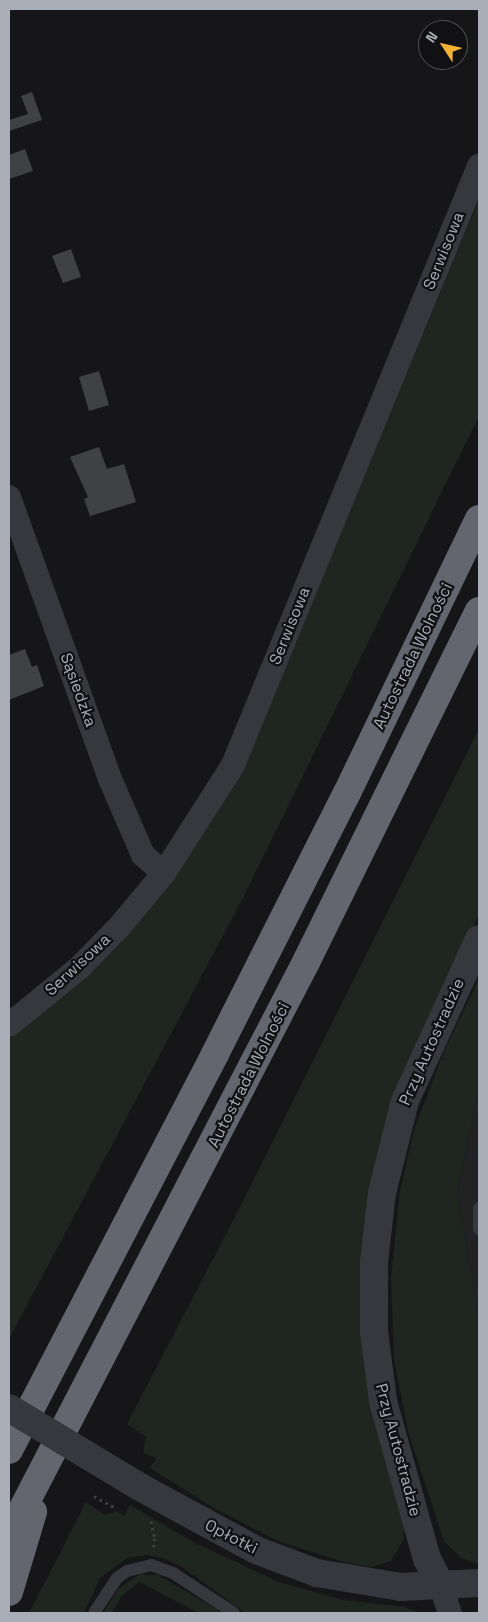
<!DOCTYPE html>
<meta charset="utf-8">
<style>
body{margin:0}
#map{position:relative;width:488px;height:1622px;overflow:hidden;background:#161618;font-family:"Space Grotesk",sans-serif}
div>[style]{position:absolute}
[style*='--x']{left:calc(var(--x)*1px);top:calc(var(--y)*1px);width:calc(var(--w)*1px);rotate:calc(var(--a)*1deg)}
.built>*{inset:0;background:#222225}
.green>*{inset:0;background:#1e261f}
.building>*{inset:0;background:#404145}
.path>*{height:3px;margin-top:-1.5px;transform-origin:0;background:repeating-linear-gradient(90deg,#3d3f44 0 2.5px,transparent 0 6.5px)}
.service>*{height:12px;margin:-6px;padding:0 6px;transform-origin:6px;border-radius:6px;background:#37383d}
.minor>*{height:24px;margin:-12px;padding:0 12px;transform-origin:12px;border-radius:12px;background:#37383d}
.tertiary>*{height:28px;margin:-14px;padding:0 14px;transform-origin:14px;border-radius:14px;background:#37383d}
.motorway>*{height:28px;margin:-14px;padding:0 14px;transform-origin:14px;border-radius:14px;background:#63666e}
.tertiary-bridge>*{height:28px;margin:-14px;padding:0 14px;transform-origin:14px;border-radius:14px;background:#37383d}
span{translate:-50% -50%;white-space:nowrap;text-align:center;line-height:1.15;-webkit-text-stroke:4.5px #111113;paint-order:stroke}
.street-label{font-size:16px;color:#a8adb8}
.frame{position:absolute;inset:0;border:10px solid #a8adb8;pointer-events:none}
.north{position:absolute;left:418px;top:20px;width:50px;height:50px;box-sizing:border-box;background:#111113;border:1px solid #4d4f55;border-radius:50%;rotate:305deg;font-size:14px;font-weight:700;line-height:20px;text-align:center;color:#a8adb8}
.north::after{content:'';display:block;margin:auto;width:18px;height:22px;background:#f2b134;clip-path:polygon(50% 0,100% 100%,50% 72%,0 100%)}
</style>
<div id="map">
<div class="built">
<i style="clip-path:polygon(479px 1090px,479px 1319px,457px 1192px)"></i>
</div>
<div class="green">
<i style="clip-path:polygon(479px 199px,479px 416px,244px 896px,9px 1339px,9px 1039px,88px 973px,186px 860px,245px 767px)"></i>
<i style="clip-path:polygon(479px 729px,479px 915px,407px 1067px,370px 1193px,409px 1530px,403px 1531px,403px 1540px,391px 1561px,372px 1567px,347px 1563px,278px 1541px,214px 1508px,150px 1468px,156px 1458px,143px 1453px,146px 1437px,127px 1424px,238px 1211px)"></i>
<i style="clip-path:polygon(479px 979px,479px 1090px,457px 1192px,479px 1319px,479px 1563px,475px 1563px,461px 1558px,444px 1541px,409px 1435px,394px 1360px,391px 1278px,400px 1191px,414px 1130px,444px 1051px)"></i>
<i style="clip-path:polygon(86px 1502px,105px 1515px,117px 1511px,124px 1516px,130px 1505px,195px 1543px,279px 1582px,343px 1600px,405px 1607px,419px 1613px,245px 1613px,182px 1567px,163px 1558px,146px 1555px,127px 1558px,100px 1578px,84px 1613px,29px 1613px)"></i>
<i style="clip-path:polygon(140px 1574px,158px 1575px,223px 1613px,199px 1613px,139px 1582px,122px 1596px,111px 1613px,103px 1613px,118px 1589px)"></i>
</div>
<div class="building">
<i style="clip-path:polygon(32px 92px,42px 120px,9px 131px,9px 120px,28px 114px,21px 96px)"></i>
<i style="clip-path:polygon(25px 149px,33px 171px,9px 179px,9px 155px)"></i>
<i style="clip-path:polygon(71px 249px,81px 277px,63px 283px,52px 256px)"></i>
<i style="clip-path:polygon(99px 371px,109px 405px,89px 411px,79px 377px)"></i>
<i style="clip-path:polygon(99px 447px,107px 469px,124px 464px,136px 502px,90px 516px,84px 499px,88px 497px,70px 457px)"></i>
<i style="clip-path:polygon(25px 649px,32px 667px,37px 665px,44px 686px,9px 700px,9px 655px)"></i>
</div>
<div class="path">
<i style="--x:94;--y:1496;--w:23;--a:29"></i>
<i style="--x:151;--y:1521;--w:17;--a:77"></i>
<i style="--x:155;--y:1538;--w:11;--a:100"></i>
</div>
<div class="service">
<i style="--x:479;--y:1208;--w:21;--a:90"></i>
<i style="--x:94;--y:1613;--w:42;--a:-56.7"></i>
<i style="--x:117;--y:1578;--w:12;--a:-35"></i>
<i style="--x:127;--y:1571;--w:25;--a:-14"></i>
<i style="--x:151;--y:1565;--w:23;--a:20"></i>
<i style="--x:173;--y:1573;--w:73;--a:33.3"></i>
</div>
<div class="minor">
<i style="--x:9;--y:497;--w:300;--a:70.3"></i>
<i style="--x:110;--y:779;--w:83;--a:66.5"></i>
<i style="--x:143;--y:855;--w:28;--a:41"></i>
<i style="--x:9;--y:1025;--w:92;--a:-39.2"></i>
<i style="--x:80;--y:967;--w:57;--a:-45.7"></i>
<i style="--x:120;--y:926;--w:69;--a:-50.3"></i>
<i style="--x:164;--y:873;--w:128;--a:-57.4"></i>
<i style="--x:233;--y:765;--w:648;--a:-67.67"></i>
<i style="--x:441;--y:1586;--w:28;--a:72"></i>
</div>
<div class="tertiary">
<i style="--x:140;--y:1487;--w:132;--a:28.5"></i>
<i style="--x:256;--y:1550;--w:65;--a:20.7"></i>
<i style="--x:317;--y:1573;--w:85;--a:9.5"></i>
<i style="--x:401;--y:1587;--w:78;--a:-2.9"></i>
<i style="--x:441;--y:1586;--w:30;--a:-117"></i>
<i style="--x:427;--y:1559;--w:164;--a:-105.6"></i>
<i style="--x:383;--y:1401;--w:70;--a:-97.4"></i>
<i style="--x:374;--y:1332;--w:70;--a:-90"></i>
<i style="--x:374;--y:1262;--w:69;--a:-83.4"></i>
<i style="--x:382;--y:1193;--w:95;--a:-76"></i>
<i style="--x:405;--y:1101;--w:178;--a:-65.4"></i>
</div>
<div class="motorway">
<i style="--x:9;--y:1450;--w:446;--a:-62.5"></i>
<i style="--x:215;--y:1054;--w:292;--a:-63.2"></i>
<i style="--x:347;--y:793;--w:304;--a:-64.3"></i>
<i style="--x:9;--y:1535;--w:648;--a:-62.6"></i>
<i style="--x:307;--y:960;--w:389;--a:-63.8"></i>
<i style="--x:9;--y:1592;--w:84;--a:-73.3"></i>
</div>
<div class="tertiary-bridge">
<i style="--x:9;--y:1408;--w:153;--a:31.1"></i>
</div>
<div class="street-label">
<span style="left:444px;top:251px;rotate:-68deg">Serwisowa</span>
<span style="left:290px;top:626px;rotate:-68deg">Serwisowa</span>
<span style="left:413px;top:656px;rotate:-64deg">Autostrada Wolności</span>
<span style="left:78px;top:690px;rotate:70deg">Sąsiedzka</span>
<span style="left:78px;top:965px;rotate:-43deg">Serwisowa</span>
<span style="left:432px;top:1042px;rotate:-66deg">Przy Autostradzie</span>
<span style="left:249px;top:1075px;rotate:-63deg">Autostrada Wolności</span>
<span style="left:398px;top:1450px;rotate:75deg">Przy Autostradzie</span>
<span style="left:231px;top:1537px;rotate:27deg">Opłotki</span>
</div>
<div class="frame"></div>
<div class="north">N</div>
</div>
